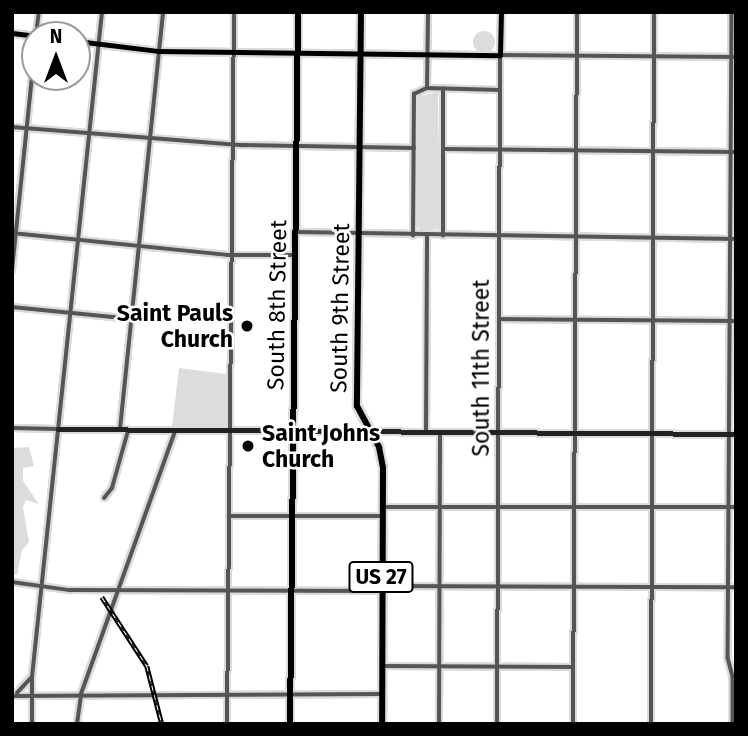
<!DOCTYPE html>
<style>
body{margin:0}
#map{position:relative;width:748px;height:736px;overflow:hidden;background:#fff;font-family:"Fira Sans",sans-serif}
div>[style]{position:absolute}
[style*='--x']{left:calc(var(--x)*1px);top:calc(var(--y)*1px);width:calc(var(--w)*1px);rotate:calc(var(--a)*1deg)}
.green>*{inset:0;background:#dcdcdc}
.round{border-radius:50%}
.roads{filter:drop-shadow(2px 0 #dbdbdb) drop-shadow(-2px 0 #dbdbdb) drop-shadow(0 2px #dbdbdb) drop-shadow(0 -2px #dbdbdb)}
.street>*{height:3.5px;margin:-1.75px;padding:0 1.75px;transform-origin:1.75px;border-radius:1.75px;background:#555}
.secondary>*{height:4.5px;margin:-2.25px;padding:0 2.25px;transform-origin:2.25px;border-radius:2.25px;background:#222}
.primary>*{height:5px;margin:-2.5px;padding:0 2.5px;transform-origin:2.5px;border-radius:2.5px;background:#000}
.highway>*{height:6px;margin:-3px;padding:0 3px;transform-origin:3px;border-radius:3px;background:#000}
.rail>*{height:4.5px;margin-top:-2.25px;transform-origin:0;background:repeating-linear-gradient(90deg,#fff 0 5px,#000 0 10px);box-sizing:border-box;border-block:2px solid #000}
.dots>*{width:19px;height:19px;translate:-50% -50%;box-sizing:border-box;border:4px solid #fff;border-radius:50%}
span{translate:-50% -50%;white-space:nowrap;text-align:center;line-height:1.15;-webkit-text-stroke:5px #fff;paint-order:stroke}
.shield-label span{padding:2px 5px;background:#fff;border:2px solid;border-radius:5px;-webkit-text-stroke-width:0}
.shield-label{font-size:21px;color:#000;font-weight:700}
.street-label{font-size:23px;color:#000}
.poi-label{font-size:23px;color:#000;font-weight:700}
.right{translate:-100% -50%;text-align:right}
.left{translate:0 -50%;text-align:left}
.frame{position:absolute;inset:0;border:14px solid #000;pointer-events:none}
.north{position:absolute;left:21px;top:21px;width:70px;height:70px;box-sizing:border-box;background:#fff;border:2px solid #999;border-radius:50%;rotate:0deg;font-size:19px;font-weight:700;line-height:28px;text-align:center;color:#000}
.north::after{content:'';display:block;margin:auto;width:24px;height:32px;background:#000;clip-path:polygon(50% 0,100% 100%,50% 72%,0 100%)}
</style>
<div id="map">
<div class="green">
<i class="round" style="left:473px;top:31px;width:22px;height:22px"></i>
<i style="clip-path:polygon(438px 92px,440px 229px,420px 231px,416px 225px,416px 97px)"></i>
<i style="clip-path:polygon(179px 368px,226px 374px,226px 428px,172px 427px)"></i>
<i style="clip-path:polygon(29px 447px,34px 466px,23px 468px,23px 481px,39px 504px,26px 500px,23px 507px,29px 542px,22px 550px,17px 575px,12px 574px,12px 448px)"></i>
</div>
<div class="roads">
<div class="street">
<i style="--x:732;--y:12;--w:646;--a:90.35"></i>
<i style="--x:728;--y:658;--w:20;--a:75"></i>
<i style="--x:733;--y:677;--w:47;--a:90"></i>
<i style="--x:36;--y:35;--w:23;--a:-83"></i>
<i style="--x:427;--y:88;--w:76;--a:-89.2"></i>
<i style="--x:12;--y:127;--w:231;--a:4.5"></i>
<i style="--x:242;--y:145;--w:172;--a:1"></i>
<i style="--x:444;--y:149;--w:292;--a:0.6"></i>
<i style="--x:297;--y:232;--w:439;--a:0.9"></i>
<i style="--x:12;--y:233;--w:216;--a:5.8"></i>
<i style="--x:227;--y:255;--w:68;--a:0"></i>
<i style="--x:413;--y:236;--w:142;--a:-89.6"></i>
<i style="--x:414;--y:94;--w:14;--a:-25"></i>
<i style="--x:427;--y:88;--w:73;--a:1.6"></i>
<i style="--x:443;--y:236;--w:147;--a:-90"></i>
<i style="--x:12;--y:270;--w:224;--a:-84.1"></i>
<i style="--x:12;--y:307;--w:121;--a:5.7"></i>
<i style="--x:499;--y:319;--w:237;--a:0.5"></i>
<i style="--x:12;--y:428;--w:46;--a:1.2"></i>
<i style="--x:120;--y:429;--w:419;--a:-84.1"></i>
<i style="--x:426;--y:433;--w:197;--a:-89.7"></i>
<i style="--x:104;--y:498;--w:13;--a:-51"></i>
<i style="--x:112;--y:488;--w:59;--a:-74.3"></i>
<i style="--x:384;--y:507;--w:352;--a:0"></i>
<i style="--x:230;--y:516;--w:152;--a:0"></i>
<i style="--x:12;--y:582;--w:58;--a:8"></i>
<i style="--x:69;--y:590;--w:312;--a:0.2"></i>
<i style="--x:381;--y:586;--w:355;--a:0.2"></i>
<i style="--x:383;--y:666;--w:190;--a:0.3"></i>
<i style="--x:17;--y:693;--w:21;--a:-47"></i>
<i style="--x:12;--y:696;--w:370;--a:-0.3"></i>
<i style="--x:32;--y:724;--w:47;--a:-90"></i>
<i style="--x:32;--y:677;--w:669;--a:-83.99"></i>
<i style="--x:77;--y:724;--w:30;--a:-82"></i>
<i style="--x:81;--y:694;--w:278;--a:-70.3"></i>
<i style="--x:227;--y:724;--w:712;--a:-89.44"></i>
<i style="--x:439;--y:724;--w:291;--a:-89.8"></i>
<i style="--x:497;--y:724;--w:669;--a:-89.74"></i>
<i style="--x:500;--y:55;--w:236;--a:0.5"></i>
<i style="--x:573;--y:724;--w:712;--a:-89.68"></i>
<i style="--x:651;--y:724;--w:712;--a:-89.76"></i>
</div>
<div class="secondary">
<i style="--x:58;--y:429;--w:678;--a:0.42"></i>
</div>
<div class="primary">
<i style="--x:12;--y:33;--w:23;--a:7"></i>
<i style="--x:77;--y:41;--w:83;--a:7"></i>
<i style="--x:159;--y:51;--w:341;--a:0.7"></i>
<i style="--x:500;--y:55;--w:43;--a:-88.7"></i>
</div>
<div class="highway">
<i style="--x:361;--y:12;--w:394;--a:90.6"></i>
<i style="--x:357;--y:406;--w:47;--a:61.8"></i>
<i style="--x:379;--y:447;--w:21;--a:79"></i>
<i style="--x:383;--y:468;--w:256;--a:90.2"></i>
<i style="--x:290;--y:724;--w:712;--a:-89.36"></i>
</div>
</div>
<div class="rail">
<i style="--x:102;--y:597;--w:82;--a:56.9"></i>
<i style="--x:147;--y:666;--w:60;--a:75.5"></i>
</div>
<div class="dots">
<i style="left:247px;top:326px;background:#000"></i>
<i style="left:248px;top:446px;background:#000"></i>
</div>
<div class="shield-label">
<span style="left:381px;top:577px">US 27</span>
</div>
<div class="street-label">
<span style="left:277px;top:305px;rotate:-89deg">South 8th Street</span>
<span style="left:340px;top:308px;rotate:-89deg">South 9th Street</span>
<span style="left:481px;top:368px;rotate:-90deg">South 11th Street</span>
</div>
<div class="poi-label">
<span class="right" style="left:233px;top:326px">Saint Pauls<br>Church</span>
<span class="left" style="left:262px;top:446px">Saint Johns<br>Church</span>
</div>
<div class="frame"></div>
<div class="north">N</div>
</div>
